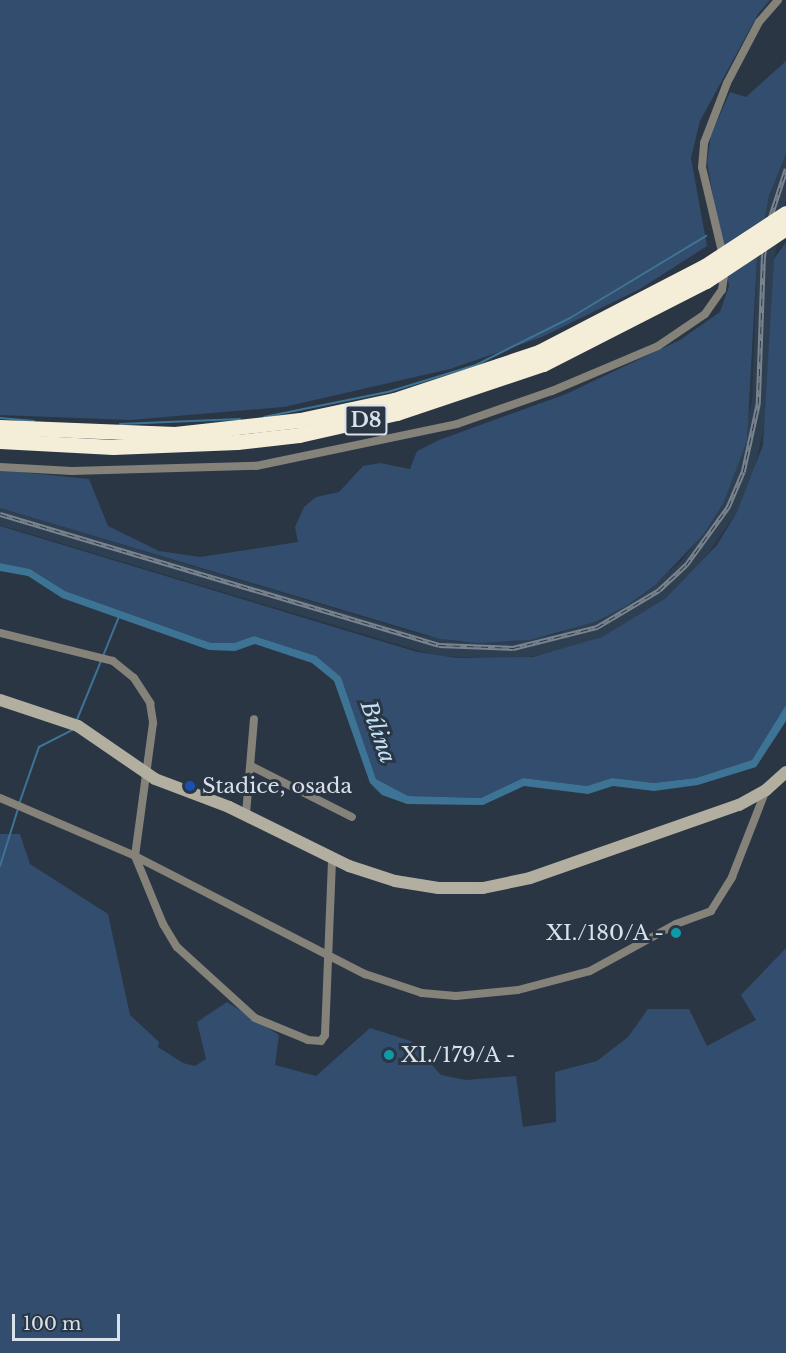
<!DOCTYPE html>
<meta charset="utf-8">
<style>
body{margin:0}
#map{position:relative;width:786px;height:1353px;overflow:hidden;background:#2a3644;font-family:"Libre Baskerville",serif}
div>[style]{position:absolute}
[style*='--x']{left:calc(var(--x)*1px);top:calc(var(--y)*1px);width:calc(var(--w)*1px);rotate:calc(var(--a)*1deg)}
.built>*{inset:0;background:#2e3f52}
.green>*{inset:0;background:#324d6d}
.water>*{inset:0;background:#3d7496}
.stream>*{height:2px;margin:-1px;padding:0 1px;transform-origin:1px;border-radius:1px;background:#3d7496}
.street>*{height:8px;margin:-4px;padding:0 4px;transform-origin:4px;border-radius:4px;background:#858279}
.secondary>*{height:12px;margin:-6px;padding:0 6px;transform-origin:6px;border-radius:6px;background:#b2aea0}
.highway>*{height:15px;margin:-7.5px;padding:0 7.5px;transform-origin:7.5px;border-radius:7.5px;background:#f4eed8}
.rail>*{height:4.5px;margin-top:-2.25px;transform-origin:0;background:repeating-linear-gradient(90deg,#2a3644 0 7px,#7a848f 0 14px);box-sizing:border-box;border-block:2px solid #7a848f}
.highway-bridge>*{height:15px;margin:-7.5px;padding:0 7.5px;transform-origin:7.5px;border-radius:7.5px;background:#f4eed8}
.dots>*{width:16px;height:16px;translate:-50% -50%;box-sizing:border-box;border:3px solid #2a3644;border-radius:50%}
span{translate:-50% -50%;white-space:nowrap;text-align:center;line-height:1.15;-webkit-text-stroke:6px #2a3644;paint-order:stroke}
.shield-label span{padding:2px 4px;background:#2a3644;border:2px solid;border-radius:4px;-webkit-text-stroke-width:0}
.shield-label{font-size:20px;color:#d9e1ea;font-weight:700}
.poi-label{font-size:21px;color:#d9e1ea}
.left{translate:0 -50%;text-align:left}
.right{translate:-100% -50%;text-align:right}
.water-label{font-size:22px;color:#c2e1f6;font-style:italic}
.scale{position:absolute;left:12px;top:1314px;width:108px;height:27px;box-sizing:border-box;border:3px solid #d9e1ea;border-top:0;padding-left:8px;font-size:18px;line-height:21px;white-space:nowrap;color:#d9e1ea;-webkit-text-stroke:4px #2a3644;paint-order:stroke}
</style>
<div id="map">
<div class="built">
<i style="clip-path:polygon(786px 154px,786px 199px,774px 259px,769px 405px,753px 476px,737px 512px,694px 573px,666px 598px,602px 637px,563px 651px,514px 659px,437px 656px,0 525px,0 508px,421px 635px,459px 642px,513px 642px,558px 634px,626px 605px,682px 561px,723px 504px,752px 403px,757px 258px,769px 196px)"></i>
</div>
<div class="green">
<i style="clip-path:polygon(0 0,770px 0,758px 14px,700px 121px,691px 158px,707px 246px,640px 289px,542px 337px,450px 369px,284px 407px,130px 420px,0 415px)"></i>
<i style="clip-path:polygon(786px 61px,786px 154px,769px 196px,757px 258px,747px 441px,723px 504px,703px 535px,655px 585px,626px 606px,595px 622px,530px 640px,477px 643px,440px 639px,0 508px,0 470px,89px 479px,108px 526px,159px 551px,200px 557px,298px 542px,295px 527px,304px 507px,316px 497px,339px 492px,363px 466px,380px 463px,410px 469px,417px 451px,439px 440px,566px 394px,680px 340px,720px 312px,729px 286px,707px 162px,711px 135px,730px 92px,746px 97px)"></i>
<i style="clip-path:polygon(786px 242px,786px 705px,752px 760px,696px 778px,654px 783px,612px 778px,587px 786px,523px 778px,481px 798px,408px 796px,376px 779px,341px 677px,316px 656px,254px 636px,234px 643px,211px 643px,65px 591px,30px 569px,0 563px,0 526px,417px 652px,457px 658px,533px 657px,602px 637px,666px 598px,717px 545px,737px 512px,763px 445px,774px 259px)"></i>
<i style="clip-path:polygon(0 834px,20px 834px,30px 864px,108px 914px,130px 1015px,159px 1042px,158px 1047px,183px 1063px,195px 1066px,206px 1059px,197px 1022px,227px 1002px,279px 1035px,275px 1065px,316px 1076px,370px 1028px,411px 1041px,441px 1075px,466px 1080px,516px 1076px,523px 1127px,556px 1122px,555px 1072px,597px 1061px,628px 1037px,648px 1009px,689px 1009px,707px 1046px,756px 1020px,741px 995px,786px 948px,786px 1353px,0 1353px)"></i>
</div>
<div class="water">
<i style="clip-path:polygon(0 563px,30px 569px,65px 591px,211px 643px,234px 643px,254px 636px,316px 656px,341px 677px,376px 779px,408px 796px,481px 798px,523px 778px,587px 786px,612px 778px,654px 783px,696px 778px,752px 760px,786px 705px,786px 721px,756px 767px,698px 785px,654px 791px,613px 786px,588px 794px,524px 786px,483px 805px,407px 804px,382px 795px,370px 783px,334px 681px,312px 663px,255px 644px,235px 651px,209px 650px,62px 598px,28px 576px,0 571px)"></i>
</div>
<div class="stream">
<i style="--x:264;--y:417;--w:126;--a:-11.4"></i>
<i style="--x:388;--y:392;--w:92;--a:-17.1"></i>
<i style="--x:476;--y:365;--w:105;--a:-26.6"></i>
<i style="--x:570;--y:318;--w:159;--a:-31.1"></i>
<i style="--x:0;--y:418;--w:34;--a:5"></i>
<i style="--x:120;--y:424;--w:120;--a:-2.4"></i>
<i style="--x:103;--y:656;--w:45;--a:-68"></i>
<i style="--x:76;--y:722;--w:66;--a:-67.7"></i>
<i style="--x:19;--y:804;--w:60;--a:-70.7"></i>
<i style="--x:39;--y:747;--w:37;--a:-27"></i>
<i style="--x:0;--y:866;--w:60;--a:-72.5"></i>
</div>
<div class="street">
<i style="--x:723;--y:256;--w:91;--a:-103.3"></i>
<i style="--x:702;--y:167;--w:24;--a:-85"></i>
<i style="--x:704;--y:143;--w:64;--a:-69"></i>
<i style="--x:727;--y:83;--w:69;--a:-62.3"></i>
<i style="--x:759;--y:22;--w:29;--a:-49"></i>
<i style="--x:0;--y:467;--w:72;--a:3.2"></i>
<i style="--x:72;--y:471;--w:184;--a:-1.6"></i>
<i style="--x:256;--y:466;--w:205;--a:-11.8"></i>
<i style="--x:457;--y:424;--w:101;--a:-19.2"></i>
<i style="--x:552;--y:391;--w:115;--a:-23"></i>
<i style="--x:658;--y:346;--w:57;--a:-34.2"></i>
<i style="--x:705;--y:314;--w:29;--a:-55"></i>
<i style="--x:722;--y:290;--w:21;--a:-82"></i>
<i style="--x:0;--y:633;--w:116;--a:13.9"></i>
<i style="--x:113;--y:661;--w:27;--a:39"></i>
<i style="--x:134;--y:678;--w:30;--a:57"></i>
<i style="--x:150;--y:703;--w:20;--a:81"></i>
<i style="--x:153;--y:723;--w:134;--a:97.7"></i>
<i style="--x:135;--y:856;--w:74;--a:67.6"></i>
<i style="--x:163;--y:924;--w:27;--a:59"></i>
<i style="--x:177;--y:947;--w:105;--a:42.3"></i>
<i style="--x:255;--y:1018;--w:57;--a:22.5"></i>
<i style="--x:308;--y:1040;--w:13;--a:4"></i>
<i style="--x:321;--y:1041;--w:7;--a:-56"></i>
<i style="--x:325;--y:1035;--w:177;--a:-87.7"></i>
<i style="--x:251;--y:766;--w:113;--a:26.8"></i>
<i style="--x:0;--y:798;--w:147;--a:23.2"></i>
<i style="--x:135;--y:856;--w:259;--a:27.2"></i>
<i style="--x:365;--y:974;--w:60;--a:18.4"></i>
<i style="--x:422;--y:993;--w:34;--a:5"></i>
<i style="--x:456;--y:996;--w:62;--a:-5.5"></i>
<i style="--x:518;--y:990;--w:74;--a:-14.8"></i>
<i style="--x:590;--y:971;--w:98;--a:-28.7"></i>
<i style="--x:676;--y:924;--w:37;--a:-20"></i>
<i style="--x:711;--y:911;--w:40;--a:-58"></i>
<i style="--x:732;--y:877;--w:93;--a:-68.7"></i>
<i style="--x:246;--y:814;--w:95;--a:-85.2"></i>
</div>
<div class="secondary">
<i style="--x:0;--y:700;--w:82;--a:18.4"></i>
<i style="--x:78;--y:726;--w:93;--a:34.5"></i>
<i style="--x:155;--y:779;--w:79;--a:20.7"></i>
<i style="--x:229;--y:807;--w:134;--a:26.2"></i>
<i style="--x:349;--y:866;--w:48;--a:18.1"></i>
<i style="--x:395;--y:881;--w:44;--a:9.2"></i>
<i style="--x:438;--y:888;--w:45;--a:0"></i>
<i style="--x:483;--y:888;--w:48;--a:-12"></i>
<i style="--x:530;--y:878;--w:221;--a:-19.3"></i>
<i style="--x:739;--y:805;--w:31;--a:-29"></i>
<i style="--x:766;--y:790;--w:27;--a:-42"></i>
</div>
<div class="highway">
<i style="--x:0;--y:427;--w:175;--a:2.3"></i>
<i style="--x:175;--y:434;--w:126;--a:-6.4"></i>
<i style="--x:300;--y:420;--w:96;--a:-12"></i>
<i style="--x:394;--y:400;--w:153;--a:-18.3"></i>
<i style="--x:539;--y:352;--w:187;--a:-27.4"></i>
<i style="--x:0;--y:441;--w:113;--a:3"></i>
<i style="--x:113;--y:447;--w:124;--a:-2.3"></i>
<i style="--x:237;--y:442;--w:62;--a:-6.4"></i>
<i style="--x:299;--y:435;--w:100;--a:-12.7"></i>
<i style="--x:397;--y:413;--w:154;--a:-18.6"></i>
<i style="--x:543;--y:364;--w:183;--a:-27"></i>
</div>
<div class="rail">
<i style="--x:0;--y:514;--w:458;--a:16.6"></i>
<i style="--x:439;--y:645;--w:74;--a:2.3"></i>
<i style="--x:513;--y:648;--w:87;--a:-14"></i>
<i style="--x:597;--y:627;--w:72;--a:-30.8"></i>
<i style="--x:659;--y:590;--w:37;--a:-43"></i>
<i style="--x:686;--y:565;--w:72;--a:-54.1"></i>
<i style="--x:728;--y:507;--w:38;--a:-67"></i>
<i style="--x:743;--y:472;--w:70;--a:-77.6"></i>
<i style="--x:758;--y:404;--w:146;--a:-88"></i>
<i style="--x:763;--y:258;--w:37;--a:-81"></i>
<i style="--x:769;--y:221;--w:55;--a:-71.9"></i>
</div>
<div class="highway-bridge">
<i style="--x:705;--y:266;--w:97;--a:-33.2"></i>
<i style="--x:706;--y:281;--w:96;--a:-33.5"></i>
</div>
<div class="dots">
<i style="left:190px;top:786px;background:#1a4fb4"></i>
<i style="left:676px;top:933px;background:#0f9aa8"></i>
<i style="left:389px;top:1055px;background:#0f9aa8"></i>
</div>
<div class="shield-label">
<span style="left:366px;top:420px">D8</span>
</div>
<div class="poi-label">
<span class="left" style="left:202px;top:786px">Stadice, osada</span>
<span class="right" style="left:664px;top:933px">XI./180/A -</span>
<span class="left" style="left:401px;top:1055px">XI./179/A -</span>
</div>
<div class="water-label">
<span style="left:378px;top:732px;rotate:71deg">Bílina</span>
</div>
<div class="scale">100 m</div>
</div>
